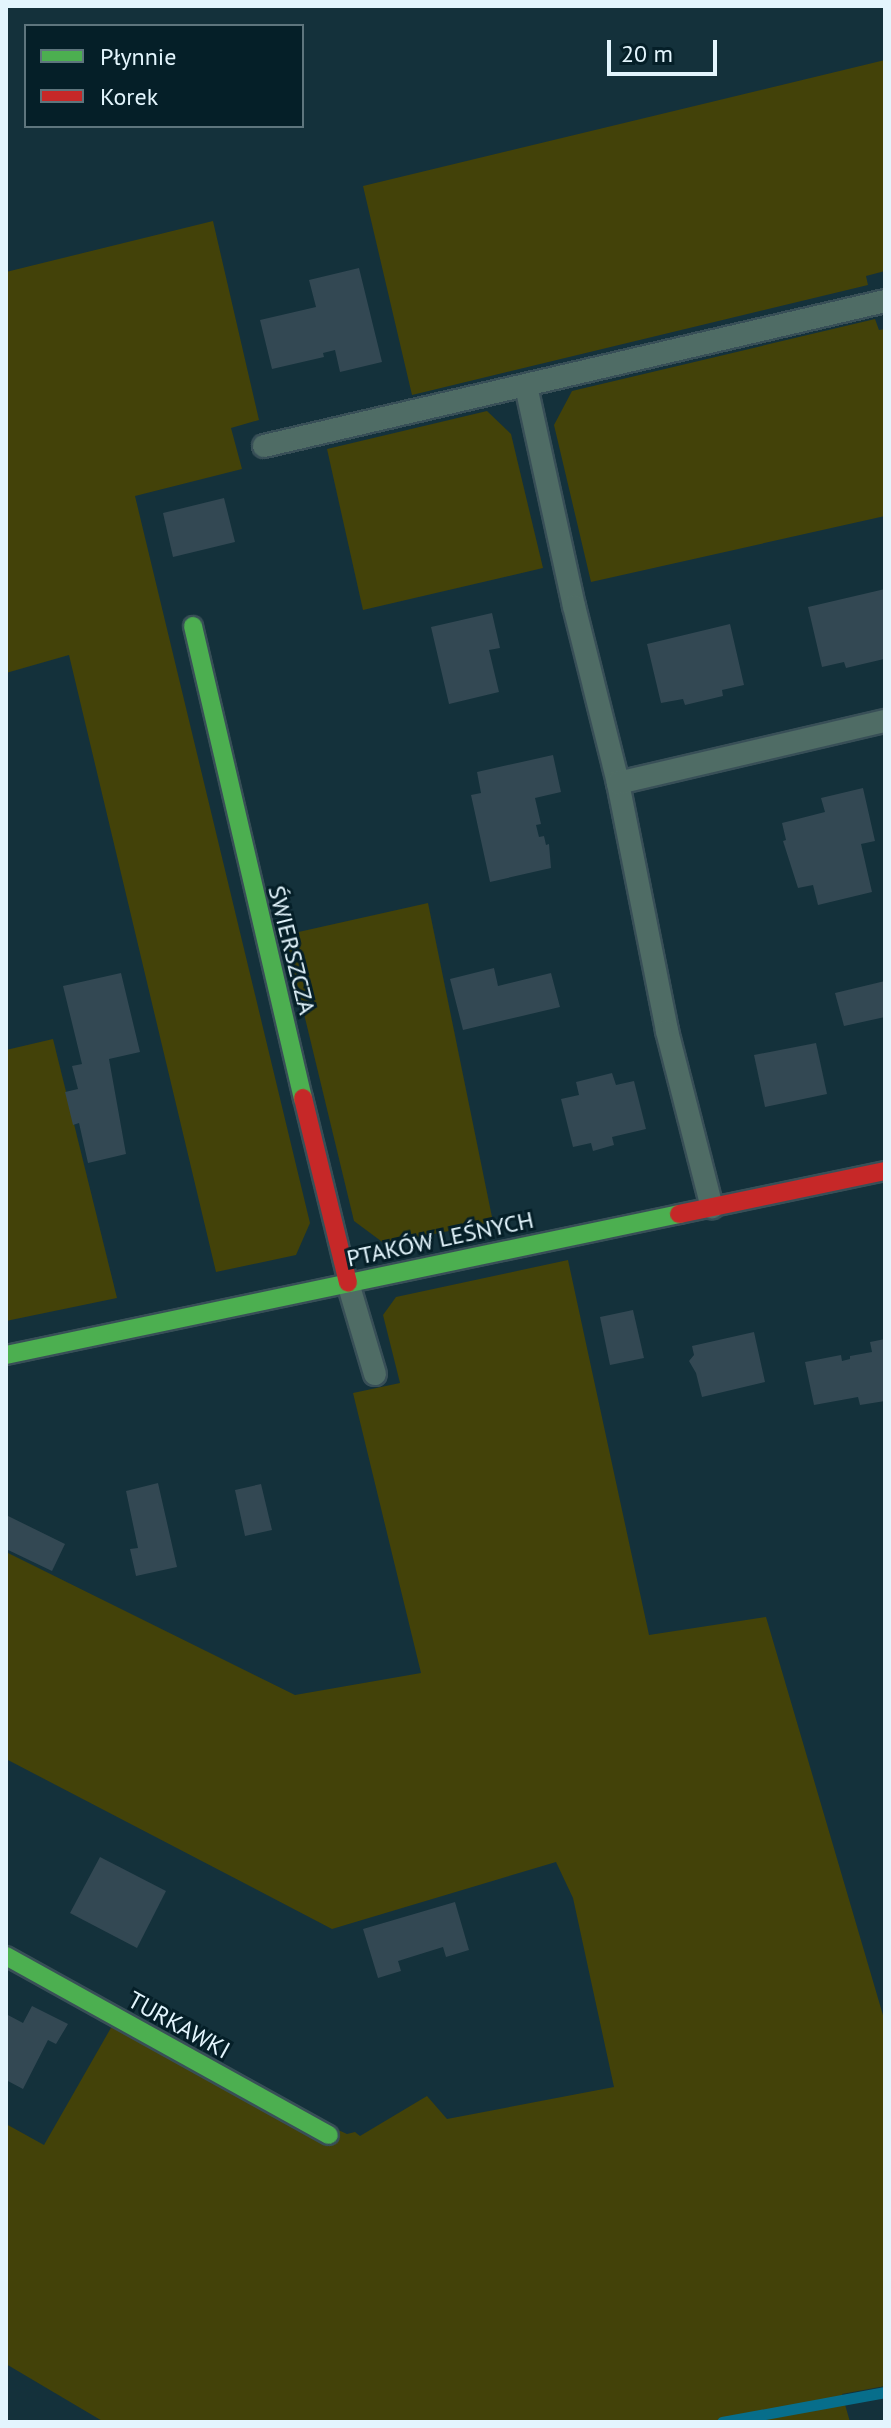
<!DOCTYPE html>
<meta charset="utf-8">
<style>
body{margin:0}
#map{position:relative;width:891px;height:2428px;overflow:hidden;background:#14313b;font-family:"PT Sans",sans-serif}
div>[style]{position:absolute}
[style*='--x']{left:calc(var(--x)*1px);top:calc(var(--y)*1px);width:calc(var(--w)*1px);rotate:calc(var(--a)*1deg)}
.green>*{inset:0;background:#434209}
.stream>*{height:11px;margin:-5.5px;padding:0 5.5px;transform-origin:5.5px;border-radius:5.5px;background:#076e8b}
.building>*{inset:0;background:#334853}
.roads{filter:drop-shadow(2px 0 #384f57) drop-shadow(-2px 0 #384f57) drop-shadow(0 2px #384f57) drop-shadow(0 -2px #384f57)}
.lane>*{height:22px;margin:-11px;padding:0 11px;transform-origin:11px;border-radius:11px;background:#4f6c65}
.fast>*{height:18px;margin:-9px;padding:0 9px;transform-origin:9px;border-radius:9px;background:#4caf50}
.jam>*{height:18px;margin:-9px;padding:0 9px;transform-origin:9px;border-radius:9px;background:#c62828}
span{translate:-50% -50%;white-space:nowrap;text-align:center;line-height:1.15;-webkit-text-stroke:6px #051f28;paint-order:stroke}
.street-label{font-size:24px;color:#e3f5fd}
.frame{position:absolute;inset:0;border:8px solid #e3f5fd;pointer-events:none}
.legend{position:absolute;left:24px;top:24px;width:280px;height:104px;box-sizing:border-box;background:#051f28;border:2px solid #5e757d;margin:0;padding:10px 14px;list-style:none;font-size:24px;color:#e3f5fd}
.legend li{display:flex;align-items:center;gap:16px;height:40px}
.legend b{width:40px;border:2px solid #5e757d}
.scale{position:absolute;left:607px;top:40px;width:110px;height:36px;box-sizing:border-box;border:4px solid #e3f5fd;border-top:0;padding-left:10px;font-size:24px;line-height:28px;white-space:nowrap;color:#e3f5fd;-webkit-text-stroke:6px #051f28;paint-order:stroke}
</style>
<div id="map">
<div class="green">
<i style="clip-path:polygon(885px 60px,885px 271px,866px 276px,868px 285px,412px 395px,363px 186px)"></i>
<i style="clip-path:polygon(213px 221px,259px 420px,231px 428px,242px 469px,135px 496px,310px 1223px,296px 1255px,216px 1272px,69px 655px,6px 673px,6px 272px)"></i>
<i style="clip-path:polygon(875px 319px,879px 330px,885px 329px,885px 516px,591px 582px,554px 425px,572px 391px)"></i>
<i style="clip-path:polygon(487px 411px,511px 434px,543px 568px,363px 610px,327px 449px)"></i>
<i style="clip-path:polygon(428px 903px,493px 1222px,385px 1244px,354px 1221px,285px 935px)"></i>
<i style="clip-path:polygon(53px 1039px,117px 1298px,6px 1321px,6px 1050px)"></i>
<i style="clip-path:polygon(568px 1260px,649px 1635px,766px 1617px,885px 2022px,885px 2386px,842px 2394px,850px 2422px,104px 2422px,6px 2364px,6px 2124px,44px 2145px,112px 2026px,347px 2134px,355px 2132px,360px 2136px,427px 2096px,447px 2119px,614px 2087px,573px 1898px,556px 1862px,332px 1929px,6px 1759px,6px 1552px,295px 1695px,421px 1673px,353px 1393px,400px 1383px,383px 1315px,396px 1297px)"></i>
</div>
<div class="stream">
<i style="--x:722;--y:2422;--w:166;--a:-10.4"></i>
</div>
<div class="building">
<i style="clip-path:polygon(359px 268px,382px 362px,340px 372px,335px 350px,323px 353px,324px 357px,272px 369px,260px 320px,316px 307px,309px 280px)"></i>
<i style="clip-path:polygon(224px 498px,235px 542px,173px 557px,163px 513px)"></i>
<i style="clip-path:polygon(885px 589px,884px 659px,846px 668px,844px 662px,822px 667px,808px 607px)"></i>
<i style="clip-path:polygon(492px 613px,500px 648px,489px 650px,499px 692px,449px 704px,431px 627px)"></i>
<i style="clip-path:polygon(730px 624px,744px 685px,722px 690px,723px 696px,685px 705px,683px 699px,661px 703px,647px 644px)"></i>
<i style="clip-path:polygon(553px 755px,561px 792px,535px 798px,541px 824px,536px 825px,539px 837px,544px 836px,546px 845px,549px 844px,551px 868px,490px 882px,471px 795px,481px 793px,477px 772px)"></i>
<i style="clip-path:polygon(863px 788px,875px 841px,861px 844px,872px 892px,818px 905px,813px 885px,798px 888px,783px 841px,786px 840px,782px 823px,825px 812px,821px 798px)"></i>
<i style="clip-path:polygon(494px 968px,498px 986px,551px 973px,560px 1007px,463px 1030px,450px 979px)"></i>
<i style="clip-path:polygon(121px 973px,140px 1052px,109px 1059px,126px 1154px,88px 1163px,79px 1123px,73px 1125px,65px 1092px,78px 1089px,72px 1066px,82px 1064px,63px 986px)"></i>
<i style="clip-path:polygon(885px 981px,885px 1017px,844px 1026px,835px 993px)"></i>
<i style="clip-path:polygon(816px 1043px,827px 1094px,765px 1107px,754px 1055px)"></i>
<i style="clip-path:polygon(612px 1073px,616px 1085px,634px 1081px,646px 1129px,612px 1137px,614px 1145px,593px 1151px,591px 1143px,573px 1147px,561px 1099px,579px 1095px,576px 1082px)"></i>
<i style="clip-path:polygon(633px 1310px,644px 1358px,610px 1365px,600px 1317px)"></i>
<i style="clip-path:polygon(754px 1332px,765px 1382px,702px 1397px,696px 1373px,689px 1361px,694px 1355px,692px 1346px)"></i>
<i style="clip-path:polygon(885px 1339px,885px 1401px,860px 1405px,858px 1397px,814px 1405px,805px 1362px,841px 1355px,842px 1361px,850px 1359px,850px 1356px,872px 1352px,870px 1342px)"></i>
<i style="clip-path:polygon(158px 1483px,177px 1567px,136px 1576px,130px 1549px,138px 1548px,126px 1491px)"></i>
<i style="clip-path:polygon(261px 1484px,272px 1530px,245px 1536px,235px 1490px)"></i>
<i style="clip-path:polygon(6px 1515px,65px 1544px,52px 1571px,6px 1549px)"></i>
<i style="clip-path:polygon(100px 1857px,166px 1891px,137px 1948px,70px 1913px)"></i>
<i style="clip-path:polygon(455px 1902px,469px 1950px,446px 1957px,443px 1947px,398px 1961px,401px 1971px,378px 1978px,363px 1929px)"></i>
<i style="clip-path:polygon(32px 2006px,68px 2024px,56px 2044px,48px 2040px,23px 2089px,6px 2080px,6px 2014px,23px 2023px)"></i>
</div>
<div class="roads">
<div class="lane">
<i style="--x:526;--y:386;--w:225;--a:77.7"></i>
<i style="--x:574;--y:606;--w:182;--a:76"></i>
<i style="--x:618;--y:783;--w:253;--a:78.8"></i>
<i style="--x:667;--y:1031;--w:182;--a:75.7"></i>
<i style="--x:264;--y:446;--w:638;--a:-13.14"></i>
<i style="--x:618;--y:783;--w:274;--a:-13.1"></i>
<i style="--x:348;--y:1283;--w:95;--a:73.5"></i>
</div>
<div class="fast">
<i style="--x:193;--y:626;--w:485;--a:76.9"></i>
<i style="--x:6;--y:1355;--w:688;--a:-11.83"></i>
<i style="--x:6;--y:1956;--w:369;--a:29"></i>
</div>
<div class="jam">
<i style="--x:303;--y:1098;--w:190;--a:76.3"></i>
<i style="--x:679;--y:1214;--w:210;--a:-11.8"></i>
</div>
</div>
<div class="street-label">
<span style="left:292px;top:950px;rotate:76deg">ŚWIERSZCZA</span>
<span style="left:440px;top:1239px;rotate:-12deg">PTAKÓW LEŚNYCH</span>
<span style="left:179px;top:2025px;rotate:29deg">TURKAWKI</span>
</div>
<div class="frame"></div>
<ul class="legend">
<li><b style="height:10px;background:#4caf50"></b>Płynnie</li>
<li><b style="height:10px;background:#c62828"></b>Korek</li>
</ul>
<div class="scale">20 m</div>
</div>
